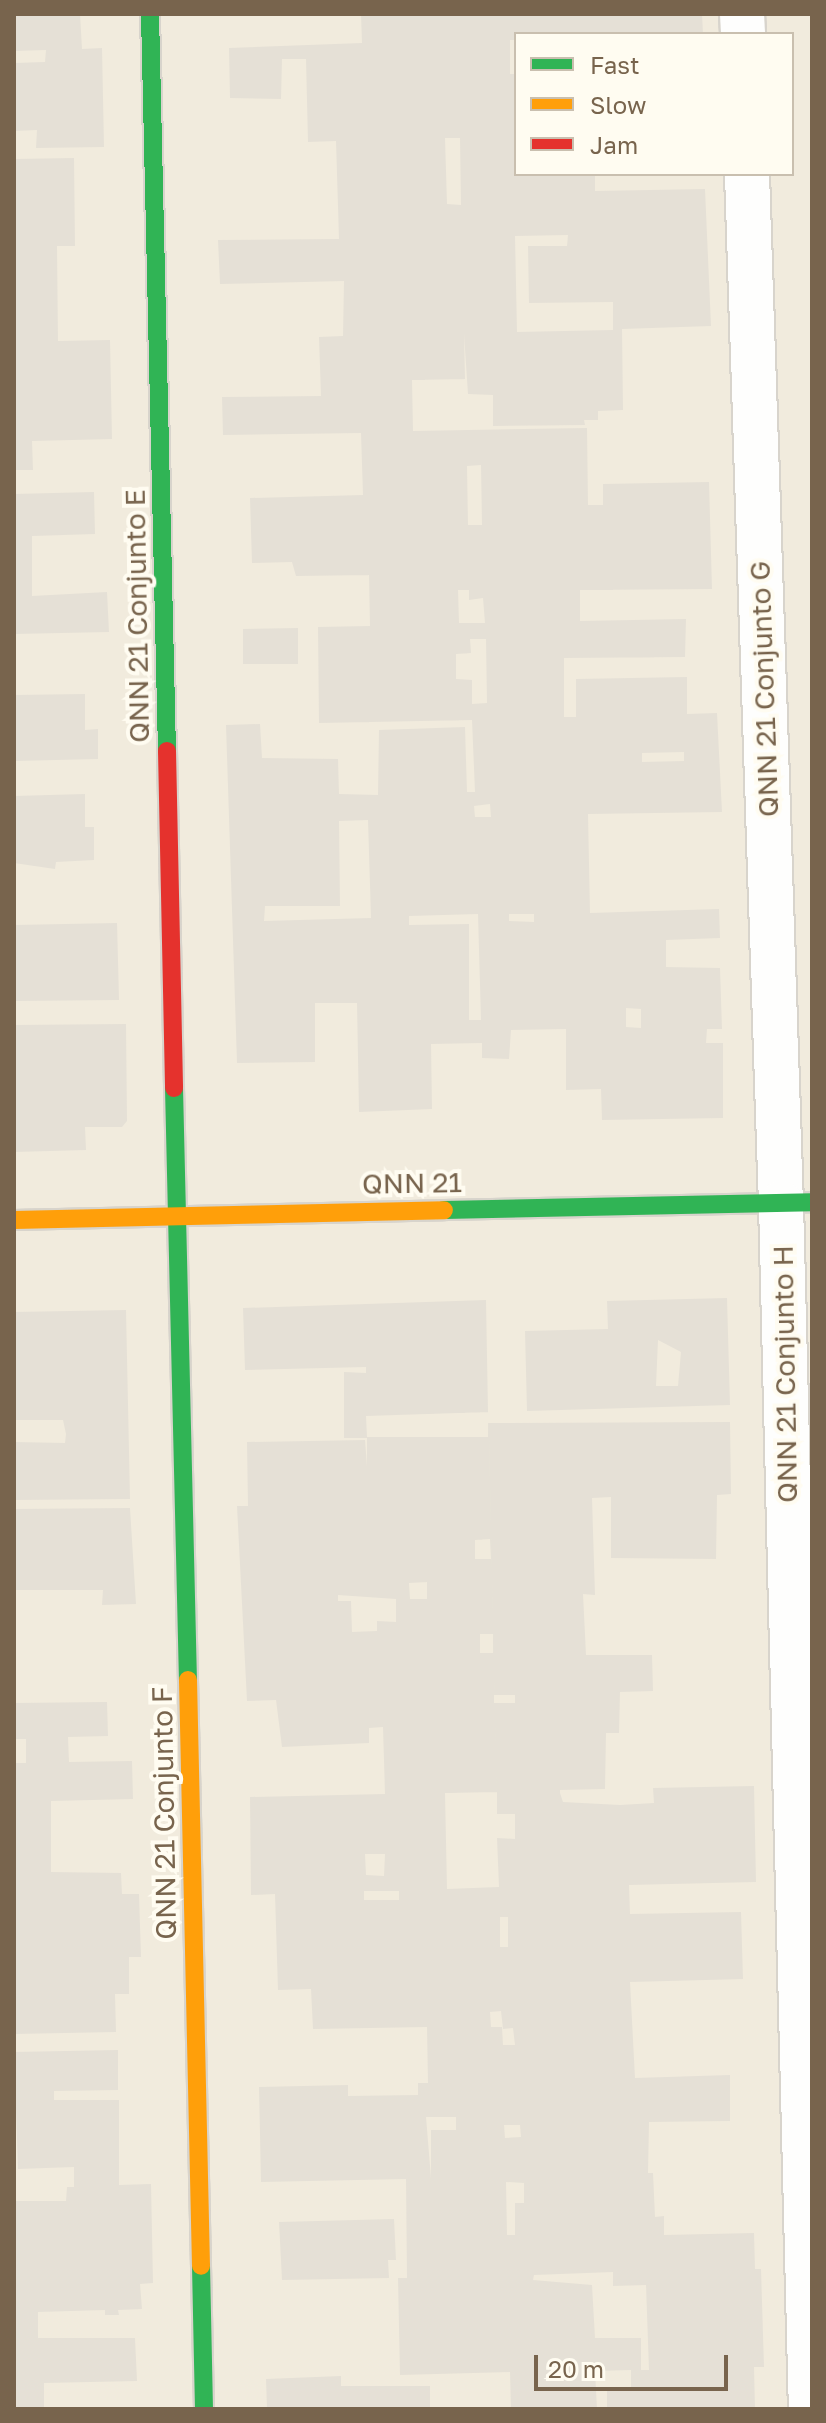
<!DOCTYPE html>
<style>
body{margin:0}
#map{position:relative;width:826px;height:2423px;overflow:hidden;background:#f9f7ef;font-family:"Golos Text",sans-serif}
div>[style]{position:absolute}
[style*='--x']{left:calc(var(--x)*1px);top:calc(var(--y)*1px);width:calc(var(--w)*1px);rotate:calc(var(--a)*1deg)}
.residential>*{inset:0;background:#f1ebdd}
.building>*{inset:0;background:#e5e0d6}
.roads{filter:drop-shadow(2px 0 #d8d4cc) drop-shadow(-2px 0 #d8d4cc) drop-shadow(0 2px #d8d4cc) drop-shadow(0 -2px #d8d4cc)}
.street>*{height:44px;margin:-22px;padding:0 22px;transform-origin:22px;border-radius:22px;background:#fefefd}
.fast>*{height:18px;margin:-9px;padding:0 9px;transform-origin:9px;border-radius:9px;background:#30b455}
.slow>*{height:18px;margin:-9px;padding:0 9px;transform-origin:9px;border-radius:9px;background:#ff9f0a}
.jam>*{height:18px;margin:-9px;padding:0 9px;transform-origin:9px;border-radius:9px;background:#e5322d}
span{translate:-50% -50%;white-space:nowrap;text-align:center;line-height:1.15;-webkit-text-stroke:8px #fffcf1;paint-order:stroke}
.street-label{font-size:28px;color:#78644d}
.frame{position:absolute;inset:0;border:16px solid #78644d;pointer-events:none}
.legend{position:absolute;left:514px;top:32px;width:280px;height:144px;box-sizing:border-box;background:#fffcf1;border:2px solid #c9bfaf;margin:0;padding:10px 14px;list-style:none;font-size:24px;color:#78644d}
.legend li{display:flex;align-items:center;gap:16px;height:40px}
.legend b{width:40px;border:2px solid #c9bfaf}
.scale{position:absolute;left:534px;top:2355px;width:194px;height:36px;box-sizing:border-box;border:4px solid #78644d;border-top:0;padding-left:10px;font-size:24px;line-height:28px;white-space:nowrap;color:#78644d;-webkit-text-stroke:6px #fffcf1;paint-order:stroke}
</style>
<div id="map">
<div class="residential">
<i style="clip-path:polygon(evenodd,14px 14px,812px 14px,812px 2409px,14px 2409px,14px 14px,516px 34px,792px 34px,792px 174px,516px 174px,516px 34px)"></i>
</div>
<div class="building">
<i style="clip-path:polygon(14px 14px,80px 14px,82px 49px,102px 48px,104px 147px,36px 148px,37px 130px,14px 131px,14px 63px,45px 62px,46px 50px,14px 51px)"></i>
<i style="clip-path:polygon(evenodd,361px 14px,702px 14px,703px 34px,516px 34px,516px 40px,510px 40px,510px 74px,516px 74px,516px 174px,595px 174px,595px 191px,705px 189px,711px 326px,622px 329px,623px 410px,598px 411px,598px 420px,584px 420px,585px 425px,493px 426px,493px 395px,468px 394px,464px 334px,465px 379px,412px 380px,413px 431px,587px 428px,588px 505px,603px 505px,603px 484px,709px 482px,712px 589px,580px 590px,580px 621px,686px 619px,685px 657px,564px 658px,564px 717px,576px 717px,576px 679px,687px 677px,687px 714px,717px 713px,722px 812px,588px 814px,590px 913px,719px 909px,720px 938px,666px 940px,666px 967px,720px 968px,722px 1029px,707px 1029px,706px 1043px,723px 1043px,723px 1118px,602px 1120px,601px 1089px,566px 1090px,566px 1029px,511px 1030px,509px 1059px,482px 1058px,482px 1043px,431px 1044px,432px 1109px,359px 1112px,357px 1003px,315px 1003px,315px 1062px,237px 1063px,226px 725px,260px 724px,262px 758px,338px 759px,339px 794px,378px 795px,379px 730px,465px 727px,467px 792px,475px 792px,472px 720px,319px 723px,318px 627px,370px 626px,369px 575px,296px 576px,292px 562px,252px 563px,250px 498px,363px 495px,361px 433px,223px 435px,222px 397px,321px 396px,319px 337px,343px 336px,344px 281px,220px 284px,218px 240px,339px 239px,336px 141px,308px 142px,306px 59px,282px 59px,281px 99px,230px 98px,229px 48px,362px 43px,361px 14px,445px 138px,460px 138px,461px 205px,447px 204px,445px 138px,361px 14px,568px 235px,567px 246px,528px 246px,529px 303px,613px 302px,613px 330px,517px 332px,515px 236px,568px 235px,361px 14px,481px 465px,482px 525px,468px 525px,467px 466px,481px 465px,361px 14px,458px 590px,469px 590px,469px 600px,483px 598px,485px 623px,459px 623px,458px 590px,361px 14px,470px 639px,486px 639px,487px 703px,472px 704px,472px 680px,456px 679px,456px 654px,471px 653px,470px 639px,361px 14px,684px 752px,684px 761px,642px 762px,642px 753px,684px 752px,361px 14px,490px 804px,491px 817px,475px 817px,474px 806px,490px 804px,361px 14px,368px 820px,371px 918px,264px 921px,265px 906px,340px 906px,339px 821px,368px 820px,361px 14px,478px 914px,481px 1020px,469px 1020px,469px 924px,409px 925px,409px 916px,478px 914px,361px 14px,509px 914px,534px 914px,534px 922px,509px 921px,509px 914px,361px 14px,626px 1008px,641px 1009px,641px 1028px,626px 1027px,626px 1008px)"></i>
<i style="clip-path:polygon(74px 158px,75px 246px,57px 246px,58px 341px,110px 340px,112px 439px,32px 441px,33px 470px,14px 470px,14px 159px)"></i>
<i style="clip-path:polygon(94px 492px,95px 534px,32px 536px,32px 596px,107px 592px,109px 632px,14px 634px,14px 494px)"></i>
<i style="clip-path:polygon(298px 628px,298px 664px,243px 664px,243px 629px)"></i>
<i style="clip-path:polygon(85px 694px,85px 730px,98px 729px,98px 759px,14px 761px,14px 695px)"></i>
<i style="clip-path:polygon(85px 794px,85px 827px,94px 827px,94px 860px,56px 862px,55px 869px,14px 863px,14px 796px)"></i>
<i style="clip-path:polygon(117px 923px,119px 1000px,14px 1001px,14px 925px)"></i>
<i style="clip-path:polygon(126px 1024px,127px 1121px,122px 1127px,85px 1127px,86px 1150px,14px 1152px,14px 1025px)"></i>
<i style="clip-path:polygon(evenodd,727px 1298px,730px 1405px,527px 1411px,525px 1331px,608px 1329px,607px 1301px,727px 1298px,658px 1340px,681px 1352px,678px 1386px,656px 1386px,658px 1340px)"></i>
<i style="clip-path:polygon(evenodd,486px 1300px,488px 1412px,366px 1416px,367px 1437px,488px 1437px,488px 1423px,730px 1422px,731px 1494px,717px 1495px,716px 1559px,611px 1558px,611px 1497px,592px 1498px,595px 1595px,583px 1594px,586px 1655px,652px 1655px,653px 1691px,620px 1692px,619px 1733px,606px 1733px,605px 1789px,560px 1790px,560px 1793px,563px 1802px,620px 1805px,654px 1803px,653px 1788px,754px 1786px,756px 1882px,629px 1885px,630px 1914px,741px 1912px,743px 1979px,630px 1982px,635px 2078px,730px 2075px,730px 2121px,649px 2122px,648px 2173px,653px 2173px,655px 2217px,664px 2216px,664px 2235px,754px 2233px,755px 2269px,761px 2269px,764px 2367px,754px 2367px,755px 2409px,607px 2409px,607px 2389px,631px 2390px,631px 2370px,595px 2371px,597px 2409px,511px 2409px,510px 2372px,400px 2375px,398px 2278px,407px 2278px,406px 2179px,261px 2182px,259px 2087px,348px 2085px,348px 2096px,418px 2095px,418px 2083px,428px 2083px,427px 2027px,313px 2029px,311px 1989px,278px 1990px,275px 1894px,251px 1895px,250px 1797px,385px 1794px,383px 1727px,369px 1728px,369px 1743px,282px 1747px,276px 1700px,247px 1701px,237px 1506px,248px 1506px,247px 1442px,365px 1440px,367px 1466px,367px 1438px,344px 1438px,344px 1372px,366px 1373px,366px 1367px,245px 1370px,243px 1308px,486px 1300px,490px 1539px,491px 1559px,475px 1559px,475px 1540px,490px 1539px,486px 1300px,427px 1582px,427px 1599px,410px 1599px,409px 1583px,427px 1582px,486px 1300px,338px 1595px,396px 1599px,396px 1622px,377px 1621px,377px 1631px,352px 1632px,351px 1601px,338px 1601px,338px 1595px,486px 1300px,480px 1634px,493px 1634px,493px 1653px,480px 1653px,480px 1634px,486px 1300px,494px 1695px,515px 1695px,515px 1703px,494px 1703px,494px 1695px,486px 1300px,497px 1792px,497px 1814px,515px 1814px,515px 1839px,497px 1838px,499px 1887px,447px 1889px,445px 1793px,497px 1792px,486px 1300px,365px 1854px,385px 1854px,384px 1876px,366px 1875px,365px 1854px,486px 1300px,364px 1891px,399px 1891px,399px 1900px,364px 1900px,364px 1891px,486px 1300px,500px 1917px,508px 1917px,508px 1947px,500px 1947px,500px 1917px,486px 1300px,501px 2011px,503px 2029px,513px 2028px,515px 2045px,503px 2045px,502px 2027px,491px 2027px,490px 2012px,501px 2011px,486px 1300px,426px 2117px,456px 2117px,456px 2130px,431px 2130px,431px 2178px,426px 2117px,486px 1300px,504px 2125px,520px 2125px,521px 2137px,505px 2138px,504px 2125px,486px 1300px,506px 2182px,524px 2183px,524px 2203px,515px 2203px,515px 2235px,507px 2235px,506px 2182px,486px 1300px,613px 2272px,613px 2286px,646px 2285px,649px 2370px,641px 2370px,641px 2338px,595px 2338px,592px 2285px,533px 2280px,534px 2275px,613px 2272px)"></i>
<i style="clip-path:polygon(126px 1310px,130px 1499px,14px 1500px,14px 1442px,65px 1443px,66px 1434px,63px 1420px,14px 1420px,14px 1312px)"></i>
<i style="clip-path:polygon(130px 1508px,136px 1604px,102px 1605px,103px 1590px,14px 1590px,14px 1509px)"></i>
<i style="clip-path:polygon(107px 1702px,108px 1736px,68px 1737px,69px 1762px,132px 1761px,133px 1799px,51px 1801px,51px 1872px,121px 1873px,122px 1894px,139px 1894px,141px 1957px,129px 1957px,129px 1994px,115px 1994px,116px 2032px,14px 2034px,14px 1763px,26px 1763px,26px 1739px,14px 1739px,14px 1703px)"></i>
<i style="clip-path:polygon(118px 2050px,118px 2090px,54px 2091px,54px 2100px,119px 2100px,119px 2185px,151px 2184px,153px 2283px,140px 2284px,142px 2309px,118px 2310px,119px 2315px,105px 2315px,105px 2310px,38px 2312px,38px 2338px,135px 2338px,137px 2381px,44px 2383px,44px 2409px,14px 2409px,14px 2201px,66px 2201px,67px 2187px,74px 2187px,74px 2167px,18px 2169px,14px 2052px)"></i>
<i style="clip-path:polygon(394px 2219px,396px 2260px,388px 2260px,389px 2278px,282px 2280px,279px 2222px)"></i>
<i style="clip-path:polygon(341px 2376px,341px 2386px,430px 2386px,430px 2409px,267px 2409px,266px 2379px)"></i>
</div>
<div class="roads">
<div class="street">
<i style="--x:742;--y:14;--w:20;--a:87"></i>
<i style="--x:747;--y:174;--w:1030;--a:88.11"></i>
<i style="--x:781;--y:1203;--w:1206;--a:88.58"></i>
</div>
<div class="fast">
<i style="--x:150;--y:14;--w:737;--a:88.68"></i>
<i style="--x:174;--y:1088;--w:592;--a:88.65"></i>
<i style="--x:444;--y:1210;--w:368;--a:-1.2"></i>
<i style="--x:201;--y:2266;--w:143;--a:88.8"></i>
</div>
<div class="slow">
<i style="--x:14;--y:1220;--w:430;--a:-1.3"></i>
<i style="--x:188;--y:1680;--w:586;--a:88.73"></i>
</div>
<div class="jam">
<i style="--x:167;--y:751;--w:337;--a:88.8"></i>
</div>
</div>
<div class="street-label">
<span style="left:137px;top:616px;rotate:-91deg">QNN 21 Conjunto E</span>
<span style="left:764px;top:689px;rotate:-92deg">QNN 21 Conjunto G</span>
<span style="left:412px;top:1183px;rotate:-1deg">QNN 21</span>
<span style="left:785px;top:1374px;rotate:-91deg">QNN 21 Conjunto H</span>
<span style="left:164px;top:1813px;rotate:-91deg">QNN 21 Conjunto F</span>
</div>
<div class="frame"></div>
<ul class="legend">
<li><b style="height:10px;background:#30b455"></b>Fast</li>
<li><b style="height:10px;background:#ff9f0a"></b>Slow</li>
<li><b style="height:10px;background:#e5322d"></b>Jam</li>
</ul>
<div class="scale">20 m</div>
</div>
